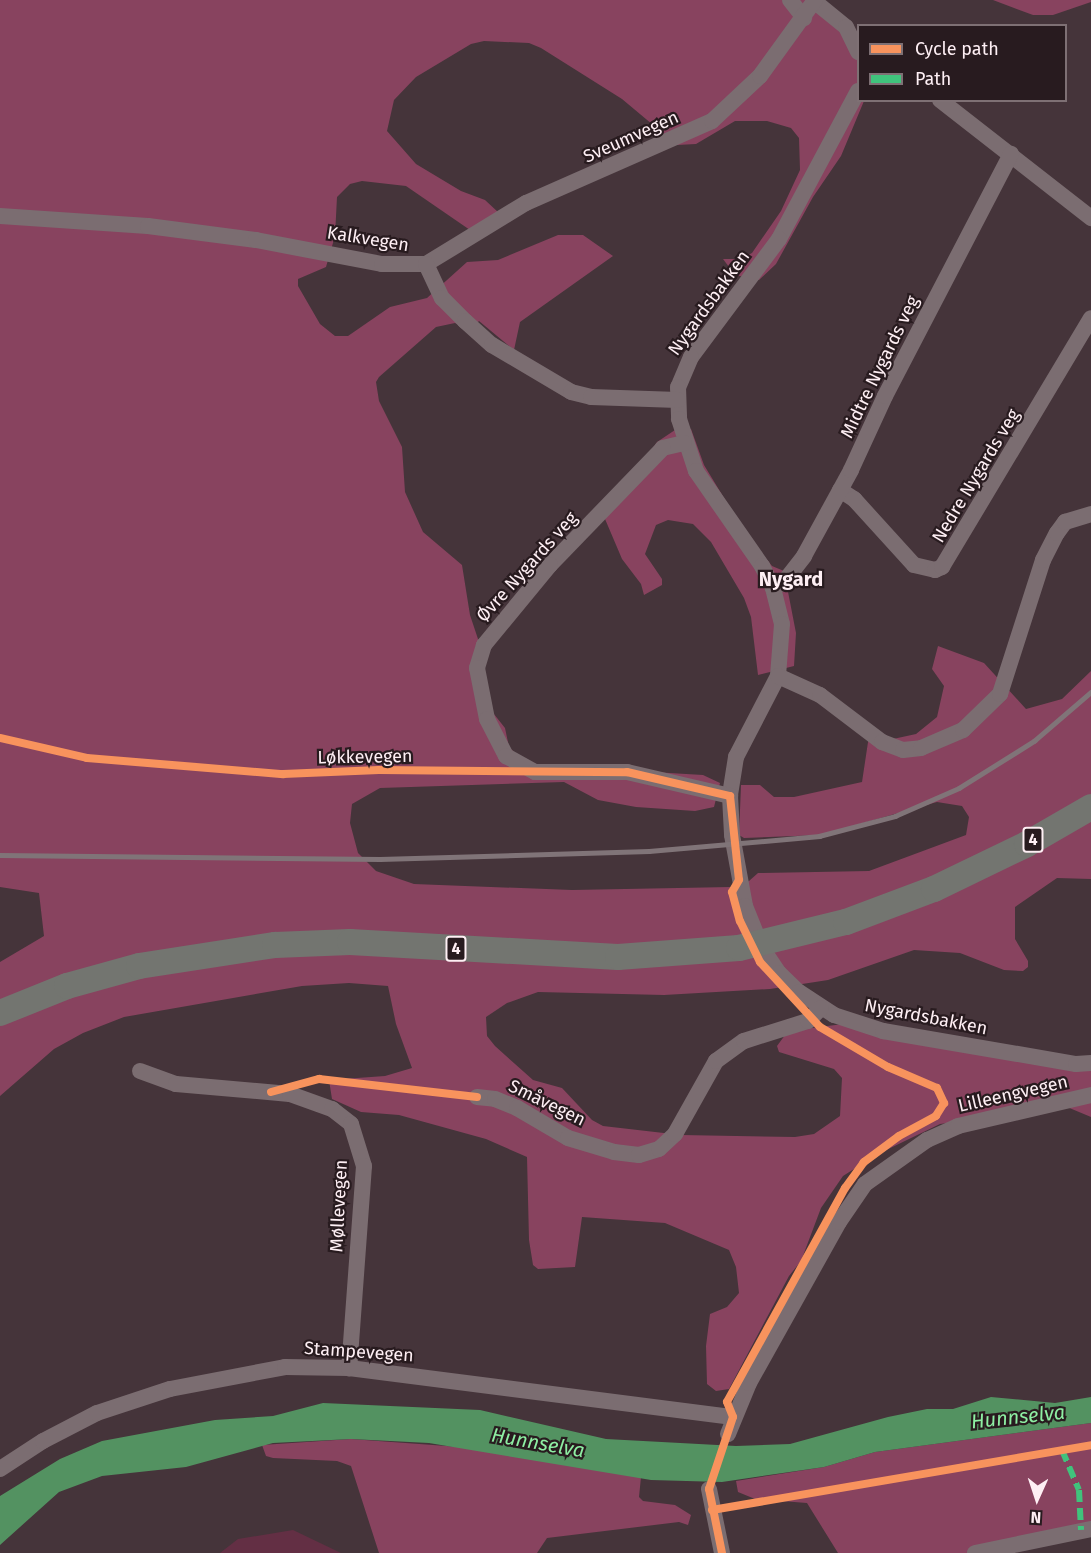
<!DOCTYPE html>
<meta charset="utf-8">
<style>
body{margin:0}
#map{position:relative;width:1091px;height:1553px;overflow:hidden;background:#45343a;font-family:"Fira Sans",sans-serif}
div>[style]{position:absolute}
[style*='--x']{left:calc(var(--x)*1px);top:calc(var(--y)*1px);width:calc(var(--w)*1px);rotate:calc(var(--a)*1deg)}
.green>*{inset:0;background:#632f44}
.forest>*{inset:0;background:#88435f}
.water>*{inset:0;background:#539261}
.minor>*{height:16px;margin:-8px;padding:0 8px;transform-origin:8px;border-radius:8px;background:#7b6d71}
.highway>*{height:26px;margin:-13px;padding:0 13px;transform-origin:13px;border-radius:13px;background:#737570}
.rail>*{height:4.5px;margin:-2.25px;padding:0 2.25px;transform-origin:2.25px;border-radius:2.25px;background:#807478}
.quiet>*{height:6px;margin-top:-3px;transform-origin:0;background:repeating-linear-gradient(90deg,#40c37c 0 12px,transparent 0 18px)}
.cycleway>*{height:8px;margin:-4px;padding:0 4px;transform-origin:4px;border-radius:4px;background:#f8935d}
span{translate:-50% -50%;white-space:nowrap;text-align:center;line-height:1.15;-webkit-text-stroke:4.5px #281b1f;paint-order:stroke}
.shield-label span{padding:2px 4px;background:#281b1f;border:2px solid;border-radius:4px;-webkit-text-stroke-width:0}
.shield-label{font-size:16px;color:#feeff4;font-weight:700}
.street-label{font-size:18px;color:#feeff4}
.neighbourhood-label{font-size:20px;color:#feeff4;font-weight:700}
.water-label{font-size:20px;color:#8eefa3;font-style:italic}
.legend{position:absolute;left:857px;top:24px;width:210px;height:78px;box-sizing:border-box;background:#281b1f;border:2px solid #7e7074;margin:0;padding:8px 10px;list-style:none;font-size:18px;color:#feeff4}
.legend li{display:flex;align-items:center;gap:12px;height:30px}
.legend b{width:30px;border:2px solid #7e7074}
.north{position:absolute;left:1007px;top:1469px;width:60px;height:60px;-webkit-text-stroke:4px #281b1f;paint-order:stroke;rotate:183deg;font-size:16px;font-weight:700;line-height:24px;text-align:center;color:#feeff4}
.north::after{content:'';display:block;margin:auto;width:21px;height:27px;background:#feeff4;clip-path:polygon(50% 0,100% 100%,50% 72%,0 100%)}
</style>
<div id="map">
<div class="green">
<i style="clip-path:polygon(293px 1530px,341px 1553px,220px 1553px,238px 1539px)"></i>
</div>
<div class="forest">
<i style="clip-path:polygon(0 0,823px 0,858px 37px,858px 100px,864px 101px,841px 156px,813px 197px,776px 264px,759px 280px,735px 275px,723px 259px,740px 259px,752px 253px,781px 211px,800px 170px,799px 138px,791px 128px,767px 121px,735px 121px,696px 144px,677px 145px,622px 99px,541px 48px,529px 43px,484px 41px,471px 44px,416px 77px,394px 100px,387px 131px,416px 164px,461px 191px,485px 200px,499px 213px,470px 230px,406px 186px,362px 181px,350px 184px,337px 197px,335px 236px,326px 267px,298px 279px,298px 286px,320px 324px,335px 336px,348px 336px,390px 307px,427px 298px,467px 262px,498px 260px,558px 235px,583px 235px,613px 256px,520px 322px,514px 350px,479px 321px,470px 330px,455px 323px,436px 327px,379px 377px,376px 382px,379px 401px,402px 447px,405px 492px,423px 532px,462px 565px,470px 615px,481px 648px,482px 699px,505px 728px,509px 747px,522px 760px,535px 765px,703px 775px,720px 783px,714px 807px,695px 811px,636px 807px,598px 800px,564px 782px,380px 788px,352px 804px,350px 823px,358px 853px,376px 871px,414px 884px,572px 890px,731px 887px,749px 881px,758px 873px,869px 871px,966px 835px,969px 817px,962px 806px,937px 802px,821px 835px,744px 838px,739px 835px,741px 785px,760px 785px,774px 797px,794px 797px,862px 782px,870px 729px,893px 739px,916px 734px,937px 717px,944px 686px,932px 669px,938px 646px,984px 663px,1026px 709px,1062px 699px,1091px 671px,1091px 879px,1057px 878px,1015px 907px,1015px 939px,1028px 961px,1028px 967px,1023px 971px,1004px 970px,960px 953px,914px 950px,828px 980px,770px 989px,664px 995px,538px 992px,507px 1003px,486px 1017px,487px 1036px,495px 1046px,533px 1080px,562px 1088px,592px 1120px,603px 1126px,681px 1135px,795px 1137px,814px 1134px,840px 1116px,842px 1078px,834px 1069px,779px 1052px,777px 1046px,788px 1031px,859px 1022px,1068px 1056px,1091px 1056px,1091px 1117px,1067px 1107px,940px 1124px,876px 1155px,843px 1176px,821px 1208px,801px 1261px,789px 1276px,729px 1389px,716px 1391px,707px 1384px,706px 1346px,710px 1314px,727px 1307px,739px 1293px,736px 1267px,729px 1250px,665px 1223px,582px 1217px,575px 1267px,538px 1269px,533px 1265px,529px 1240px,527px 1157px,486px 1139px,399px 1115px,361px 1112px,332px 1099px,329px 1080px,385px 1076px,412px 1068px,396px 1024px,388px 986px,349px 983px,302px 986px,124px 1017px,83px 1033px,54px 1049px,0 1096px,0 962px,44px 936px,39px 893px,0 887px)"></i>
<i style="clip-path:polygon(993px 0,1091px 0,1091px 2px,1053px 15px,1033px 15px)"></i>
<i style="clip-path:polygon(678px 428px,691px 429px,704px 465px,744px 531px,772px 566px,784px 571px,796px 633px,794px 666px,758px 675px,751px 617px,744px 598px,711px 542px,693px 524px,668px 520px,656px 525px,645px 554px,662px 579px,662px 585px,644px 595px,641px 584px,622px 559px,605px 519px,657px 442px)"></i>
<i style="clip-path:polygon(1091px 1423px,1091px 1535px,980px 1553px,838px 1553px,807px 1503px,755px 1499px,738px 1492px,736px 1481px,824px 1467px,875px 1452px)"></i>
<i style="clip-path:polygon(351px 1439px,460px 1447px,627px 1473px,641px 1477px,639px 1497px,643px 1501px,675px 1505px,691px 1515px,688px 1525px,679px 1522px,547px 1538px,537px 1553px,379px 1553px,351px 1466px,337px 1461px,273px 1458px,266px 1456px,262px 1445px)"></i>
</div>
<div class="water">
<i style="clip-path:polygon(991px 1397px,1055px 1403px,1091px 1397px,1091px 1423px,875px 1452px,824px 1467px,722px 1482px,651px 1480px,429px 1443px,351px 1439px,273px 1443px,186px 1467px,102px 1476px,59px 1492px,0 1545px,0 1496px,60px 1459px,102px 1441px,215px 1420px,273px 1416px,323px 1403px,480px 1410px,606px 1439px,736px 1446px,790px 1444px,888px 1417px,927px 1409px,953px 1409px)"></i>
</div>
<div class="minor">
<i style="--x:790;--y:0;--w:23;--a:52"></i>
<i style="--x:814;--y:1;--w:41;--a:39.1"></i>
<i style="--x:846;--y:27;--w:28;--a:64"></i>
<i style="--x:858;--y:91;--w:168;--a:118.1"></i>
<i style="--x:779;--y:239;--w:147;--a:126.7"></i>
<i style="--x:691;--y:357;--w:33;--a:113"></i>
<i style="--x:678;--y:387;--w:32;--a:88"></i>
<i style="--x:679;--y:419;--w:55;--a:71.9"></i>
<i style="--x:696;--y:471;--w:116;--a:55.2"></i>
<i style="--x:762;--y:566;--w:25;--a:63"></i>
<i style="--x:773;--y:588;--w:37;--a:76"></i>
<i style="--x:782;--y:624;--w:52;--a:94.4"></i>
<i style="--x:778;--y:676;--w:91;--a:117.4"></i>
<i style="--x:736;--y:757;--w:39;--a:99"></i>
<i style="--x:730;--y:796;--w:39;--a:87"></i>
<i style="--x:732;--y:835;--w:72;--a:79.6"></i>
<i style="--x:745;--y:906;--w:45;--a:68"></i>
<i style="--x:762;--y:948;--w:30;--a:56"></i>
<i style="--x:779;--y:973;--w:28;--a:44"></i>
<i style="--x:799;--y:992;--w:42;--a:33.3"></i>
<i style="--x:834;--y:1015;--w:52;--a:18.1"></i>
<i style="--x:883;--y:1031;--w:196;--a:9.7"></i>
<i style="--x:1076;--y:1064;--w:15;--a:-4"></i>
<i style="--x:940;--y:100;--w:192;--a:38"></i>
<i style="--x:0;--y:216;--w:148;--a:3.9"></i>
<i style="--x:148;--y:226;--w:109;--a:7.4"></i>
<i style="--x:256;--y:240;--w:128;--a:10.8"></i>
<i style="--x:382;--y:264;--w:44;--a:0"></i>
<i style="--x:426;--y:264;--w:117;--a:-31.4"></i>
<i style="--x:526;--y:203;--w:203;--a:-23.8"></i>
<i style="--x:712;--y:121;--w:66;--a:-43.2"></i>
<i style="--x:760;--y:76;--w:94;--a:-54.1"></i>
<i style="--x:426;--y:264;--w:38;--a:65"></i>
<i style="--x:442;--y:298;--w:33;--a:45"></i>
<i style="--x:465;--y:321;--w:36;--a:42"></i>
<i style="--x:492;--y:345;--w:92;--a:30.7"></i>
<i style="--x:571;--y:392;--w:21;--a:14"></i>
<i style="--x:591;--y:397;--w:87;--a:2"></i>
<i style="--x:684;--y:443;--w:22;--a:167"></i>
<i style="--x:663;--y:448;--w:163;--a:134"></i>
<i style="--x:550;--y:565;--w:104;--a:129.5"></i>
<i style="--x:484;--y:645;--w:24;--a:107"></i>
<i style="--x:477;--y:668;--w:52;--a:78.9"></i>
<i style="--x:487;--y:719;--w:42;--a:62.8"></i>
<i style="--x:506;--y:756;--w:33;--a:29"></i>
<i style="--x:535;--y:772;--w:92;--a:0"></i>
<i style="--x:627;--y:772;--w:106;--a:13.1"></i>
<i style="--x:840;--y:490;--w:17;--a:33"></i>
<i style="--x:854;--y:499;--w:89;--a:47.7"></i>
<i style="--x:914;--y:565;--w:22;--a:13"></i>
<i style="--x:935;--y:570;--w:8;--a:-23"></i>
<i style="--x:942;--y:567;--w:290;--a:-59.1"></i>
<i style="--x:773;--y:588;--w:13;--a:-29"></i>
<i style="--x:784;--y:582;--w:33;--a:-52"></i>
<i style="--x:804;--y:556;--w:98;--a:-61.3"></i>
<i style="--x:851;--y:470;--w:81;--a:-65.3"></i>
<i style="--x:885;--y:396;--w:273;--a:-62.5"></i>
<i style="--x:778;--y:676;--w:46;--a:24.3"></i>
<i style="--x:820;--y:695;--w:78;--a:37.2"></i>
<i style="--x:882;--y:742;--w:22;--a:21"></i>
<i style="--x:903;--y:750;--w:18;--a:-6"></i>
<i style="--x:921;--y:748;--w:46;--a:-23.2"></i>
<i style="--x:963;--y:730;--w:52;--a:-44.2"></i>
<i style="--x:1000;--y:694;--w:141;--a:-72.2"></i>
<i style="--x:1043;--y:560;--w:30;--a:-63"></i>
<i style="--x:1057;--y:533;--w:14;--a:-54"></i>
<i style="--x:1065;--y:522;--w:27;--a:-17"></i>
<i style="--x:140;--y:1071;--w:38;--a:20"></i>
<i style="--x:176;--y:1084;--w:114;--a:5"></i>
<i style="--x:290;--y:1094;--w:45;--a:19.7"></i>
<i style="--x:332;--y:1109;--w:24;--a:38"></i>
<i style="--x:351;--y:1124;--w:44;--a:72.8"></i>
<i style="--x:364;--y:1166;--w:203;--a:94.2"></i>
<i style="--x:477;--y:1097;--w:18;--a:6"></i>
<i style="--x:495;--y:1099;--w:24;--a:22"></i>
<i style="--x:517;--y:1108;--w:59;--a:30.5"></i>
<i style="--x:568;--y:1138;--w:48;--a:16.9"></i>
<i style="--x:614;--y:1152;--w:25;--a:7"></i>
<i style="--x:639;--y:1155;--w:21;--a:-17"></i>
<i style="--x:659;--y:1149;--w:22;--a:-43"></i>
<i style="--x:675;--y:1134;--w:84;--a:-60.7"></i>
<i style="--x:716;--y:1061;--w:34;--a:-36"></i>
<i style="--x:744;--y:1041;--w:67;--a:-17.4"></i>
<i style="--x:808;--y:1021;--w:18;--a:-45"></i>
<i style="--x:728;--y:1434;--w:55;--a:-67.6"></i>
<i style="--x:749;--y:1383;--w:184;--a:-60.8"></i>
<i style="--x:839;--y:1222;--w:46;--a:-55.6"></i>
<i style="--x:865;--y:1184;--w:76;--a:-35.4"></i>
<i style="--x:927;--y:1140;--w:34;--a:-24"></i>
<i style="--x:958;--y:1126;--w:137;--a:-13.1"></i>
<i style="--x:0;--y:1469;--w:51;--a:-33.1"></i>
<i style="--x:43;--y:1441;--w:61;--a:-27.4"></i>
<i style="--x:97;--y:1413;--w:77;--a:-18.2"></i>
<i style="--x:170;--y:1389;--w:117;--a:-10.8"></i>
<i style="--x:285;--y:1367;--w:64;--a:0.9"></i>
<i style="--x:349;--y:1368;--w:387;--a:7.3"></i>
<i style="--x:709;--y:1489;--w:65;--a:78.5"></i>
<i style="--x:975;--y:1553;--w:118;--a:-11.7"></i>
</div>
<div class="highway">
<i style="--x:0;--y:1013;--w:72;--a:-21.9"></i>
<i style="--x:67;--y:986;--w:75;--a:-15.5"></i>
<i style="--x:139;--y:966;--w:138;--a:-8.8"></i>
<i style="--x:275;--y:945;--w:75;--a:-2.3"></i>
<i style="--x:350;--y:942;--w:268;--a:3.2"></i>
<i style="--x:618;--y:957;--w:121;--a:-4.3"></i>
<i style="--x:739;--y:948;--w:110;--a:-13.7"></i>
<i style="--x:846;--y:922;--w:94;--a:-20.6"></i>
<i style="--x:934;--y:889;--w:103;--a:-25.8"></i>
<i style="--x:1027;--y:844;--w:74;--a:-30"></i>
</div>
<div class="rail">
<i style="--x:0;--y:855;--w:380;--a:0.6"></i>
<i style="--x:380;--y:859;--w:269;--a:-1.7"></i>
<i style="--x:649;--y:851;--w:171;--a:-5"></i>
<i style="--x:819;--y:836;--w:79;--a:-14.7"></i>
<i style="--x:895;--y:816;--w:70;--a:-23.6"></i>
<i style="--x:959;--y:788;--w:89;--a:-32.1"></i>
<i style="--x:1034;--y:741;--w:75;--a:-40.7"></i>
</div>
<div class="quiet">
<i style="--x:1062;--y:1450;--w:43;--a:67"></i>
<i style="--x:1079;--y:1490;--w:40;--a:87.1"></i>
</div>
<div class="cycleway">
<i style="--x:0;--y:738;--w:89;--a:12.9"></i>
<i style="--x:87;--y:758;--w:197;--a:4.7"></i>
<i style="--x:283;--y:774;--w:96;--a:-2.4"></i>
<i style="--x:379;--y:770;--w:248;--a:0.5"></i>
<i style="--x:627;--y:772;--w:106;--a:13.1"></i>
<i style="--x:730;--y:796;--w:84;--a:83.9"></i>
<i style="--x:739;--y:880;--w:14;--a:120"></i>
<i style="--x:732;--y:892;--w:30;--a:75"></i>
<i style="--x:740;--y:921;--w:46;--a:64"></i>
<i style="--x:760;--y:962;--w:88;--a:47.3"></i>
<i style="--x:820;--y:1027;--w:79;--a:30.5"></i>
<i style="--x:888;--y:1067;--w:53;--a:23.2"></i>
<i style="--x:937;--y:1088;--w:17;--a:65"></i>
<i style="--x:944;--y:1103;--w:15;--a:122"></i>
<i style="--x:936;--y:1116;--w:42;--a:151.6"></i>
<i style="--x:899;--y:1136;--w:44;--a:143.4"></i>
<i style="--x:864;--y:1162;--w:32;--a:126"></i>
<i style="--x:845;--y:1188;--w:244;--a:118.9"></i>
<i style="--x:727;--y:1402;--w:16;--a:68"></i>
<i style="--x:733;--y:1417;--w:76;--a:108.4"></i>
<i style="--x:709;--y:1489;--w:65;--a:78.5"></i>
<i style="--x:271;--y:1092;--w:50;--a:-15.2"></i>
<i style="--x:319;--y:1079;--w:159;--a:6.5"></i>
<i style="--x:712;--y:1510;--w:385;--a:-9.7"></i>
</div>
<div class="shield-label">
<span style="left:1033px;top:840px">4</span>
<span style="left:456px;top:949px">4</span>
</div>
<div class="street-label">
<span style="left:631px;top:137px;rotate:-24deg">Sveumvegen</span>
<span style="left:368px;top:239px;rotate:9deg">Kalkvegen</span>
<span style="left:709px;top:303px;rotate:-54deg">Nygardsbakken</span>
<span style="left:880px;top:367px;rotate:-64deg">Midtre Nygards veg</span>
<span style="left:976px;top:476px;rotate:-59deg">Nedre Nygards veg</span>
<span style="left:527px;top:567px;rotate:-48deg">Øvre Nygards veg</span>
<span style="left:365px;top:757px;rotate:-1deg">Løkkevegen</span>
<span style="left:926px;top:1017px;rotate:11deg">Nygardsbakken</span>
<span style="left:1013px;top:1094px;rotate:-13deg">Lilleengvegen</span>
<span style="left:547px;top:1103px;rotate:26deg">Småvegen</span>
<span style="left:339px;top:1206px;rotate:-87deg">Møllevegen</span>
<span style="left:359px;top:1352px;rotate:4deg">Stampevegen</span>
</div>
<div class="neighbourhood-label">
<span style="left:791px;top:579px">Nygard</span>
</div>
<div class="water-label">
<span style="left:1018px;top:1417px;rotate:-6deg">Hunnselva</span>
<span style="left:538px;top:1443px;rotate:10deg">Hunnselva</span>
</div>
<ul class="legend">
<li><b style="height:8px;background:#f8935d"></b>Cycle path</li>
<li><b style="height:8px;background:#40c37c"></b>Path</li>
</ul>
<div class="north">N</div>
</div>
